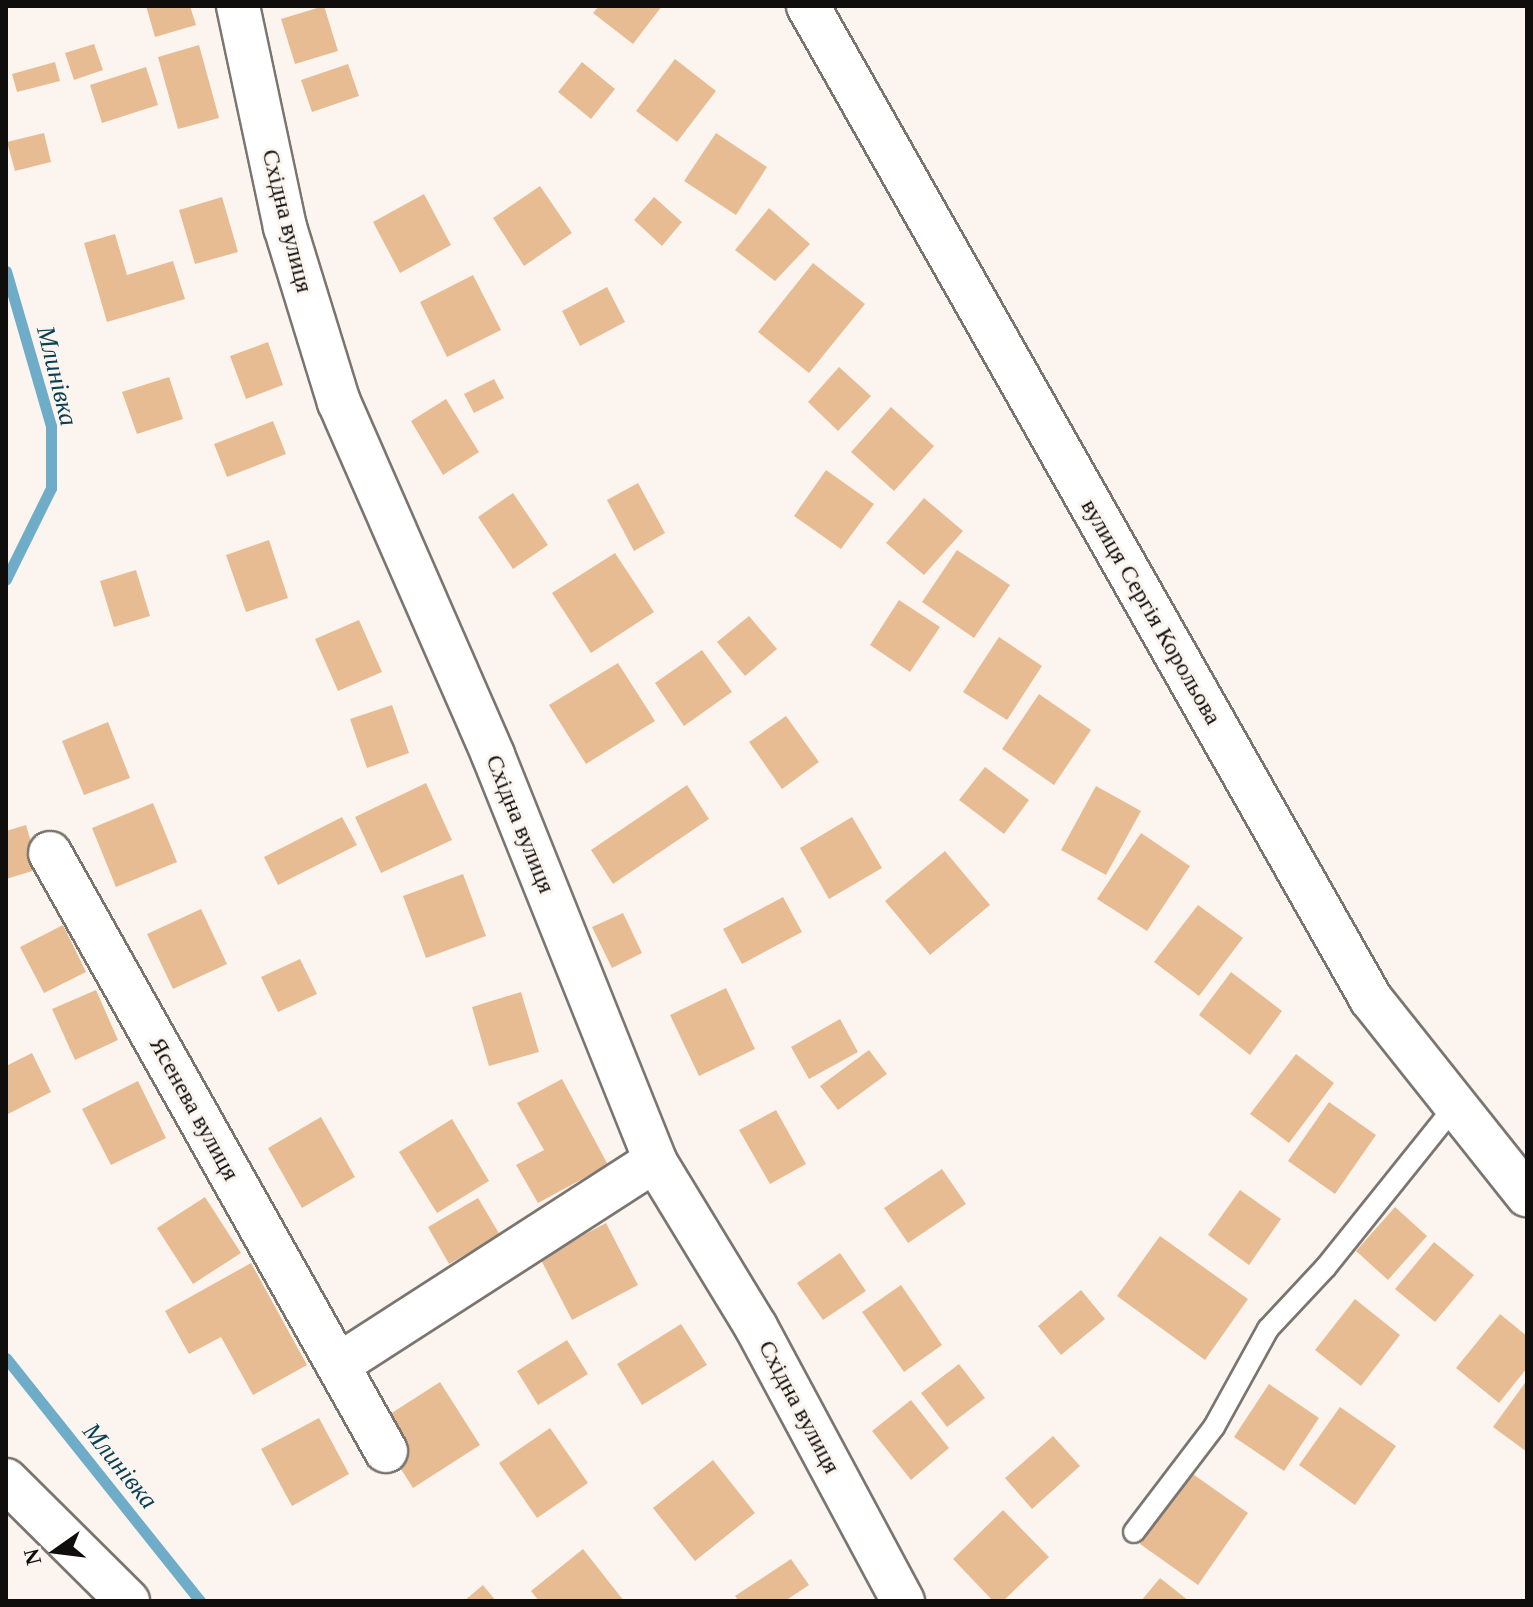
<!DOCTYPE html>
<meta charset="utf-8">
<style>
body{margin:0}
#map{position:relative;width:1533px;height:1607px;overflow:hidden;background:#fcf5ef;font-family:"Times New Roman",serif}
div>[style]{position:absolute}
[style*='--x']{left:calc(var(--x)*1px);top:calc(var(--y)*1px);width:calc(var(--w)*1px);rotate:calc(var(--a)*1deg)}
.stream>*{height:11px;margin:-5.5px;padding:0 5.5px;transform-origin:5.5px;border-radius:5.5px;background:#6eacc8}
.building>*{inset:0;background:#e8bc92}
.roads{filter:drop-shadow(2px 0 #7b7570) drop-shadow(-2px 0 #7b7570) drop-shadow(0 2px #7b7570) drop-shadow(0 -2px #7b7570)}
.lane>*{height:20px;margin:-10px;padding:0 10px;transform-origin:10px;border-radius:10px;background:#fff}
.street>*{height:42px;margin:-21px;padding:0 21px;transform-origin:21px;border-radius:21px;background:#fff}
span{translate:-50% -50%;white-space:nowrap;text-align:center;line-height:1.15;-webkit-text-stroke:6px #fcf5ef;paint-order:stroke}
.street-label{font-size:24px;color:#100e0c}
.water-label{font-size:26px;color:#073f53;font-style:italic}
.frame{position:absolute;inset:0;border:8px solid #100e0c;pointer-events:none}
.north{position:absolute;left:16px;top:1511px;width:80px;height:80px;-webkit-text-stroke:6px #fcf5ef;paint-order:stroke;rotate:256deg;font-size:22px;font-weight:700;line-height:32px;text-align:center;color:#100e0c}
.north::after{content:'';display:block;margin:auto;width:28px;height:36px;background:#100e0c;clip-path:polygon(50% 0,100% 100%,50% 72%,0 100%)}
</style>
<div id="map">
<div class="stream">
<i style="--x:6;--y:271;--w:161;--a:73.8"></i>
<i style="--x:51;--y:426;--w:62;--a:90"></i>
<i style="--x:51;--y:488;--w:102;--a:116.3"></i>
<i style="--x:6;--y:1358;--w:311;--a:51.4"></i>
</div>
<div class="building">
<i style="clip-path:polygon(146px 6px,190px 6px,196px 25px,155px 37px)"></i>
<i style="clip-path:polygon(324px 6px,338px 51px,295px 64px,281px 19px)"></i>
<i style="clip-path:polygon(599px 6px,662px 6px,633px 44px,593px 13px)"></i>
<i style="clip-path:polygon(94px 44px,103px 70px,74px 80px,65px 53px)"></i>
<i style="clip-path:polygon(199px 45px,219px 118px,178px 129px,158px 57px)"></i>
<i style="clip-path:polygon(675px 59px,716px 91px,677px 142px,636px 111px)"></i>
<i style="clip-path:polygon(55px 62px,60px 81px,17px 92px,12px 74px)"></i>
<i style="clip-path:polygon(582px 62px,615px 89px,591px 119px,558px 92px)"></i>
<i style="clip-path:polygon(348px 64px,359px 96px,312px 112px,301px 80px)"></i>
<i style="clip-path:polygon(146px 67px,158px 105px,102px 123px,90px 85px)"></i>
<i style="clip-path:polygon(44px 133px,51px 162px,15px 171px,7px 142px)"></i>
<i style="clip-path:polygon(716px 133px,767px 167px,736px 215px,684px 181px)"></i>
<i style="clip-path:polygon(540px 186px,572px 233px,524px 266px,493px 218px)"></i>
<i style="clip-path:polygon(424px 194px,451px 245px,400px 273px,373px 222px)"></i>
<i style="clip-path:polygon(222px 197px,238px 252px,195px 264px,179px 210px)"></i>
<i style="clip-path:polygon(654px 197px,682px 222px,662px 246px,634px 220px)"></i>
<i style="clip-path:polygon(769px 208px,810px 244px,775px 281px,735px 250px)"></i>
<i style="clip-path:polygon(115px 234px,127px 275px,173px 261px,185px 299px,107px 322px,84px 243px)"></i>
<i style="clip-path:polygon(813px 263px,865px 304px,809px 373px,758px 332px)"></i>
<i style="clip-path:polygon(473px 275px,501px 330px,447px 357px,420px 302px)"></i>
<i style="clip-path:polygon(607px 287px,625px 322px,580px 346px,562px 311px)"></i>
<i style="clip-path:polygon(268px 342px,283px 385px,246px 399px,230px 356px)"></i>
<i style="clip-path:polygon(839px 367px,871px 396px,838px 431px,808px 402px)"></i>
<i style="clip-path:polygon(169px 377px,183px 419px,137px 434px,122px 392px)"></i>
<i style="clip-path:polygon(494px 379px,504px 398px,474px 413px,464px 394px)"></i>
<i style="clip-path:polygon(446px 399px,479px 452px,443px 475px,411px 421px)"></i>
<i style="clip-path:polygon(891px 407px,934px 446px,894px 491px,851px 452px)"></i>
<i style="clip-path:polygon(273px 421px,286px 454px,227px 477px,214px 444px)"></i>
<i style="clip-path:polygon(826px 470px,874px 504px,841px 549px,794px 516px)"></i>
<i style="clip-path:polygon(638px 483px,665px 533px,634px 551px,607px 500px)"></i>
<i style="clip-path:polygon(513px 493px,548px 545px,513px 569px,478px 517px)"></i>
<i style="clip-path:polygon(924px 498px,963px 531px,924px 575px,886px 543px)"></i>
<i style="clip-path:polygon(269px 540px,288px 598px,246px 612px,226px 555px)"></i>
<i style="clip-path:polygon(957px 550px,1010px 585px,974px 638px,922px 602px)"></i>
<i style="clip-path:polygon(615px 553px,654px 612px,591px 653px,552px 593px)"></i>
<i style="clip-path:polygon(136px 570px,150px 616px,114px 627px,100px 581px)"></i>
<i style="clip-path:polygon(899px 600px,940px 627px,910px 672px,870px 645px)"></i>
<i style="clip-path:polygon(749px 616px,777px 649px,745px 676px,717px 642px)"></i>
<i style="clip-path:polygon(359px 620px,382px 672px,338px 691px,315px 639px)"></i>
<i style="clip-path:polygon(999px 637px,1042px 666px,1007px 720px,963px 692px)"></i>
<i style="clip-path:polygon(702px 650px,732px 692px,684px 726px,655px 683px)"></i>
<i style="clip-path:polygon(618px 663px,655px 721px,586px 764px,549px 705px)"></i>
<i style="clip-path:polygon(1039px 694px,1091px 730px,1054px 785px,1002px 749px)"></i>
<i style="clip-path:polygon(392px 705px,409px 753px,367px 768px,350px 719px)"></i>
<i style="clip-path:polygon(786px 716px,819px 762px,782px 789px,749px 742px)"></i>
<i style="clip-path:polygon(108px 722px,130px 778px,84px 795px,62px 741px)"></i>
<i style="clip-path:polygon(985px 767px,1029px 800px,1004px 834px,959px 800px)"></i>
<i style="clip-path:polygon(426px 783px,452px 840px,381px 873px,355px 817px)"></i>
<i style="clip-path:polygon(687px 785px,709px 819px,613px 884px,591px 850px)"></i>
<i style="clip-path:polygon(1096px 786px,1141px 811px,1106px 875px,1061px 850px)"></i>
<i style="clip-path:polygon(153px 803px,177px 862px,116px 887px,92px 828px)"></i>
<i style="clip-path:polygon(342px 817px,357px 845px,278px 885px,264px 857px)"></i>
<i style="clip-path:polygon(852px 817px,882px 868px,829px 899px,800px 848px)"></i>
<i style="clip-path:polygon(26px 825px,39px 869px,6px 879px,6px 831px)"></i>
<i style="clip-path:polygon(1141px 833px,1190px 866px,1147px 931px,1097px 899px)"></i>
<i style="clip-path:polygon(945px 851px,990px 905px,930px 955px,885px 901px)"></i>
<i style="clip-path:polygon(463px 874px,486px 936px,426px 958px,403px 896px)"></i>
<i style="clip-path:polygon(783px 897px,802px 932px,742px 964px,723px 929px)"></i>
<i style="clip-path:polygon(1198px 905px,1243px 938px,1199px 996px,1154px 962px)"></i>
<i style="clip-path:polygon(201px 909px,227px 964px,173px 989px,147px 934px)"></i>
<i style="clip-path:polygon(623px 913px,642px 953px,612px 968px,592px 927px)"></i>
<i style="clip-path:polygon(63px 925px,86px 972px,44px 993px,20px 947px)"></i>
<i style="clip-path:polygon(300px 959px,317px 994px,278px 1012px,261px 977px)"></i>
<i style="clip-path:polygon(1231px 972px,1282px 1011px,1250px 1055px,1199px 1015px)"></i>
<i style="clip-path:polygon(726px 988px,755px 1049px,699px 1076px,670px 1015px)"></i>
<i style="clip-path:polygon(96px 990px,118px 1040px,75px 1060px,52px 1009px)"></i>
<i style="clip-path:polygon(521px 992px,539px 1052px,489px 1066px,472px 1007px)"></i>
<i style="clip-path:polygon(840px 1019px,858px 1052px,809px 1079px,791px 1047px)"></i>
<i style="clip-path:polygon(869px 1050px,887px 1074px,838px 1110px,820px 1086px)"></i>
<i style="clip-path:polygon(32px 1053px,51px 1092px,8px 1114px,6px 1066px)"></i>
<i style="clip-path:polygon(1296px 1054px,1334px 1083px,1289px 1143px,1250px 1114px)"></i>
<i style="clip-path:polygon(562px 1079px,608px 1165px,538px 1203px,516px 1165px,544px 1150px,517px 1103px)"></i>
<i style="clip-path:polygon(138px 1081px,166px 1138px,111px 1165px,82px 1109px)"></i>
<i style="clip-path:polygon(1329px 1102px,1376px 1135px,1335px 1194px,1288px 1161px)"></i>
<i style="clip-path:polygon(776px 1110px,806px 1164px,770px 1184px,739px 1130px)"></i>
<i style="clip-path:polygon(321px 1117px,355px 1177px,302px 1208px,268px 1148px)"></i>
<i style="clip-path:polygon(452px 1119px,489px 1181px,437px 1213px,399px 1152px)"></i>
<i style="clip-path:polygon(942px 1169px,966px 1204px,908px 1243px,884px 1208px)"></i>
<i style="clip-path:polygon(1240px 1190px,1281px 1219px,1249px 1265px,1208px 1235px)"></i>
<i style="clip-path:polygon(205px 1197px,241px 1253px,193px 1284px,157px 1228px)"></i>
<i style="clip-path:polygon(478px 1198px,500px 1235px,449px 1264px,428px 1227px)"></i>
<i style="clip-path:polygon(1395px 1207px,1427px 1236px,1388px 1280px,1356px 1251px)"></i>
<i style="clip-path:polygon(606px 1223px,638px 1285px,572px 1320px,540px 1258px)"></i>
<i style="clip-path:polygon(1160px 1236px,1248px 1299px,1205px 1360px,1117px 1296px)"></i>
<i style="clip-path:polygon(1434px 1242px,1474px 1275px,1435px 1322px,1395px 1289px)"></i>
<i style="clip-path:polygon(840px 1253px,866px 1291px,823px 1320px,797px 1283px)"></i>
<i style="clip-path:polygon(251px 1263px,307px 1365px,253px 1395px,221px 1337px,189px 1354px,165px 1311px)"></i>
<i style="clip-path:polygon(901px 1285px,942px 1345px,904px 1372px,862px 1312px)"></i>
<i style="clip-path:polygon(1081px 1290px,1105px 1319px,1061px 1355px,1038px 1326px)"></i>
<i style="clip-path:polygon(1355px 1299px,1400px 1335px,1361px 1386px,1315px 1350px)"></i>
<i style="clip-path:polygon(1500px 1314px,1527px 1336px,1527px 1368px,1499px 1403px,1456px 1368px)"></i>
<i style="clip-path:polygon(681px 1324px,707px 1365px,642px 1405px,617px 1364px)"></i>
<i style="clip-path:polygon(567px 1340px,588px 1374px,538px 1405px,517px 1371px)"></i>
<i style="clip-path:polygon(959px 1364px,985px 1398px,947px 1427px,921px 1393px)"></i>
<i style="clip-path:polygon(1527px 1380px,1527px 1452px,1493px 1427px)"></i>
<i style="clip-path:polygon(440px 1382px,480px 1445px,413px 1488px,373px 1425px)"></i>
<i style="clip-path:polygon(1269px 1384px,1319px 1418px,1284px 1471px,1234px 1437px)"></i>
<i style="clip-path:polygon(911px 1400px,949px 1448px,911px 1480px,872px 1431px)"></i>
<i style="clip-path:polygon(1340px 1407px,1396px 1446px,1355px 1505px,1299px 1465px)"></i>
<i style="clip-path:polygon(319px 1418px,349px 1474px,292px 1506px,261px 1449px)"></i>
<i style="clip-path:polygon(550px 1428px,588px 1483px,537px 1518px,499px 1463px)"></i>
<i style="clip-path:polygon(1053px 1436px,1080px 1466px,1032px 1509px,1005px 1478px)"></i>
<i style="clip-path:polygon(713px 1460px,755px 1513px,695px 1561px,653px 1508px)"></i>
<i style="clip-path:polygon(1190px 1472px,1248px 1513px,1198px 1585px,1140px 1544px)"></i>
<i style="clip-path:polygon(1003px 1510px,1049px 1557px,1003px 1601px,993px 1601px,953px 1559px)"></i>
<i style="clip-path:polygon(583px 1549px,624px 1601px,539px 1601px,531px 1591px)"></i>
<i style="clip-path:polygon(791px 1559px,809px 1585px,785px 1601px,739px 1601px,735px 1596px)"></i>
<i style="clip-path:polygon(1160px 1578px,1189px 1601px,1141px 1601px)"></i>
<i style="clip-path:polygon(483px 1585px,496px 1601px,464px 1601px)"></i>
</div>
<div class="roads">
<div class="lane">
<i style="--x:1134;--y:1532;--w:132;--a:-52.7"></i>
<i style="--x:1214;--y:1427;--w:112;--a:-61.1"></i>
<i style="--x:1268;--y:1329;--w:85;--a:-46.9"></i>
<i style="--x:1326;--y:1267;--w:206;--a:-51.3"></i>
</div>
<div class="street">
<i style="--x:238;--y:6;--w:226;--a:78"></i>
<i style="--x:285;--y:227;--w:183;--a:72.9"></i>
<i style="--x:339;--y:402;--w:385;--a:66.4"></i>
<i style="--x:493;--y:755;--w:437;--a:68.2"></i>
<i style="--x:655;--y:1161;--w:194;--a:58.7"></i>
<i style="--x:756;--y:1327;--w:311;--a:61.8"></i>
<i style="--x:808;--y:6;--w:1141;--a:60.45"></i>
<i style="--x:1371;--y:999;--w:251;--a:51.5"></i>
<i style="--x:50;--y:853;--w:686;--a:60.67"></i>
<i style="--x:338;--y:1365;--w:377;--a:-32.8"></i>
<i style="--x:6;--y:1480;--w:172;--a:44.8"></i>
</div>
</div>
<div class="street-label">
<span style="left:287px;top:221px;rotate:76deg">Східна вулиця</span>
<span style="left:1151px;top:612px;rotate:60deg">вулиця Сергія Корольова</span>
<span style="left:520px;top:824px;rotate:68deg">Східна вулиця</span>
<span style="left:194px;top:1109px;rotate:61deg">Ясенева вулиця</span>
<span style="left:799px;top:1407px;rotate:62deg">Східна вулиця</span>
</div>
<div class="water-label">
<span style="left:57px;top:376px;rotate:76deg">Млинівка</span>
<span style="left:120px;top:1466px;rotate:51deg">Млинівка</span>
</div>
<div class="frame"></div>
<div class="north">N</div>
</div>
